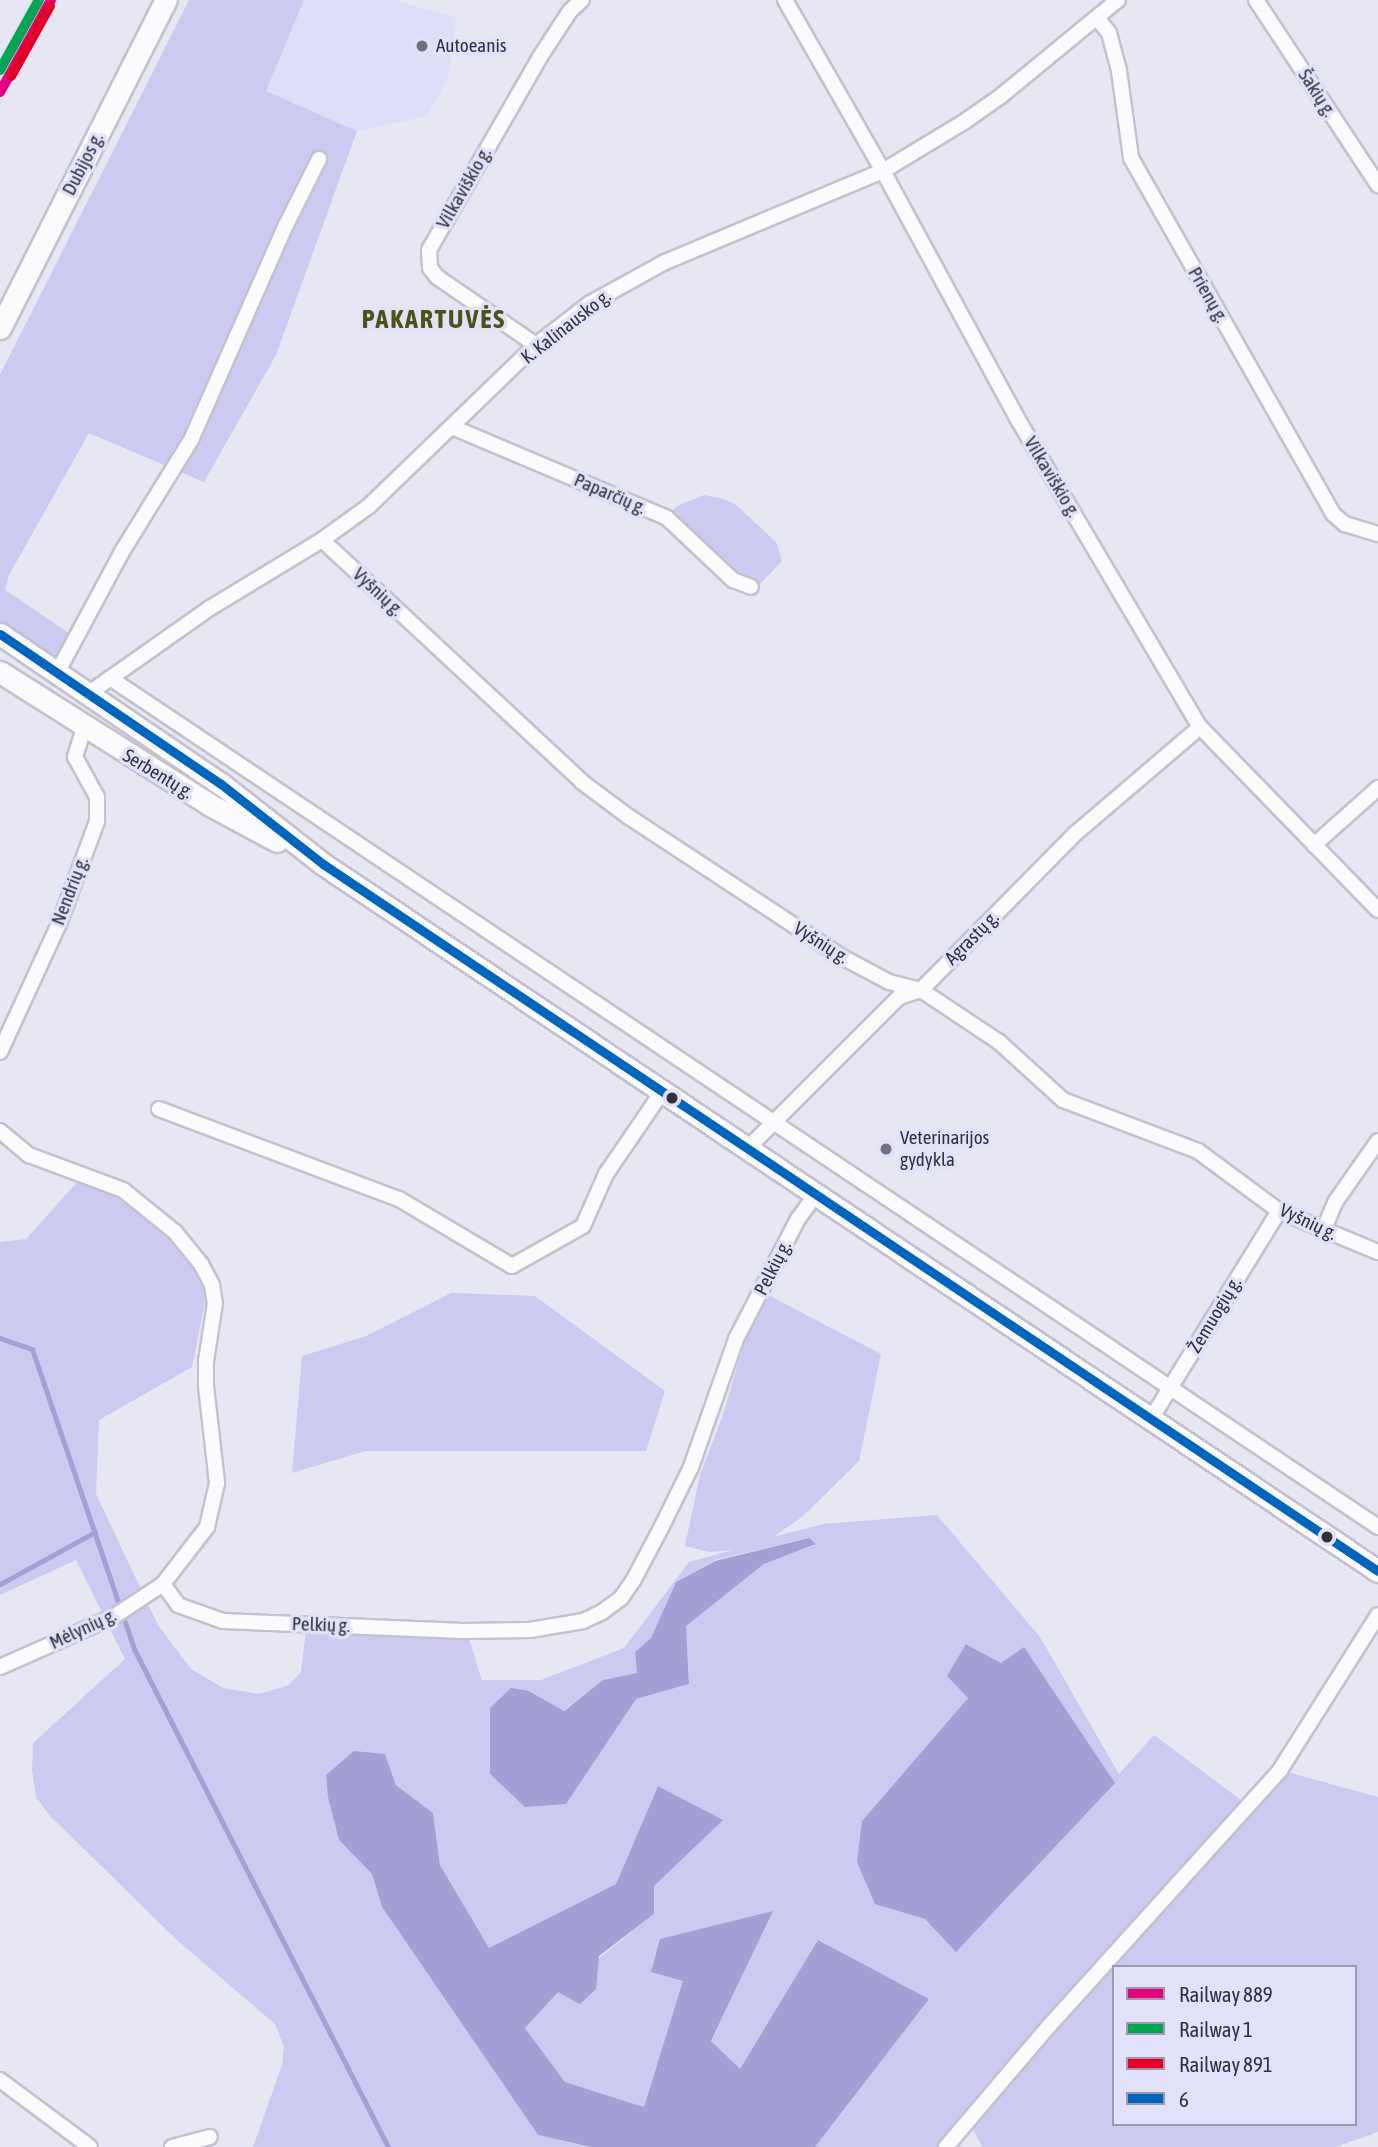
<!DOCTYPE html>
<meta charset="utf-8">
<style>
body{margin:0}
#map{position:relative;width:1378px;height:2147px;overflow:hidden;background:#e7e7f4;font-family:"Asap Condensed",sans-serif}
div>[style]{position:absolute}
[style*='--x']{left:calc(var(--x)*1px);top:calc(var(--y)*1px);width:calc(var(--w)*1px);rotate:calc(var(--a)*1deg)}
.built>*{inset:0;background:#dfdef9}
.green>*{inset:0;background:#cccaf1}
.water>*{inset:0;background:#a49fd5}
.stream>*{height:5px;margin:-2.5px;padding:0 2.5px;transform-origin:2.5px;border-radius:2.5px;background:#a49fd5}
.roads{filter:drop-shadow(2px 0 #c3c2ce) drop-shadow(-2px 0 #c3c2ce) drop-shadow(0 2px #c3c2ce) drop-shadow(0 -2px #c3c2ce)}
.minor>*{height:14px;margin:-7px;padding:0 7px;transform-origin:7px;border-radius:7px;background:#fbfbfd}
.primary>*{height:21px;margin:-10.5px;padding:0 10.5px;transform-origin:10.5px;border-radius:10.5px;background:#fbfbfd}
.bus-1>*{height:9px;margin:-4.5px;padding:0 4.5px;transform-origin:4.5px;border-radius:4.5px;background:#0065bd}
.rail-1>*{height:10px;margin:-5px;padding:0 5px;transform-origin:5px;border-radius:5px;background:#e5007d}
.rail-2>*{height:10px;margin:-5px;padding:0 5px;transform-origin:5px;border-radius:5px;background:#00a651}
.rail-3>*{height:10px;margin:-5px;padding:0 5px;transform-origin:5px;border-radius:5px;background:#e4002b}
.dots>*{width:19px;height:19px;translate:-50% -50%;box-sizing:border-box;border:4px solid #e2e1fa;border-radius:50%}
span{translate:-50% -50%;white-space:nowrap;text-align:center;line-height:1.15;-webkit-text-stroke:7px #e2e1fa;paint-order:stroke}
.poi-label{font-size:19px;color:#31303c}
.left{translate:0 -50%;text-align:left}
.street-label{font-size:19px;color:#31303c}
.district-label{font-size:26px;color:#4e5115;font-weight:700;letter-spacing:2px}
.legend{position:absolute;left:1112px;top:1965px;width:245px;height:161px;box-sizing:border-box;background:#e2e1fa;border:2px solid #9b9aae;margin:0;padding:9px 12px;list-style:none;font-size:21px;color:#31303c}
.legend li{display:flex;align-items:center;gap:14px;height:35px}
.legend b{width:35px;border:2px solid #9b9aae}
</style>
<div id="map">
<div class="built">
<i style="clip-path:polygon(31px 0,59px 0,0 105px,0 56px)"></i>
<i style="clip-path:polygon(304px 0,394px 0,456px 18px,448px 79px,427px 116px,357px 131px,266px 91px)"></i>
</div>
<div class="green">
<i style="clip-path:polygon(189px 0,304px 0,266px 91px,357px 131px,276px 355px,204px 482px,89px 433px,9px 575px,5px 590px,69px 633px,53px 661px,0 624px,0 375px)"></i>
<i style="clip-path:polygon(704px 495px,724px 499px,736px 505px,776px 542px,782px 561px,758px 586px,751px 587px,667px 518px,677px 506px)"></i>
<i style="clip-path:polygon(evenodd,80px 1179px,126px 1200px,190px 1259px,203px 1285px,205px 1302px,192px 1367px,99px 1420px,96px 1494px,158px 1625px,191px 1669px,223px 1688px,259px 1694px,289px 1685px,301px 1672px,306px 1631px,469px 1639px,482px 1680px,541px 1680px,624px 1648px,689px 1562px,733px 1550px,710px 1552px,685px 1546px,700px 1475px,723px 1415px,744px 1343px,768px 1295px,881px 1354px,859px 1461px,802px 1517px,773px 1537px,823px 1524px,937px 1515px,1040px 1637px,1119px 1774px,1154px 1735px,1249px 1806px,1280px 1770px,1378px 1797px,1378px 2132px,1335px 2147px,982px 2147px,968px 2119px,941px 2147px,815px 2147px,929px 1999px,818px 1940px,740px 2070px,711px 2042px,772px 1912px,684px 1981px,644px 2107px,565px 2082px,525px 2028px,558px 1991px,654px 1914px,654px 1886px,722px 1820px,658px 1786px,616px 1884px,489px 1948px,440px 1865px,433px 1813px,396px 1785px,385px 1754px,339px 1840px,372px 1874px,382px 1907px,538px 2135px,591px 2147px,253px 2147px,282px 2065px,284px 2047px,275px 2024px,177px 1940px,50px 1816px,36px 1797px,32px 1770px,33px 1743px,125px 1659px,76px 1560px,0 1595px,0 1242px,26px 1239px,80px 1179px,809px 1538px,815px 1545px,764px 1564px,686px 1626px,689px 1684px,636px 1699px,565px 1804px,529px 1691px,563px 1711px,603px 1680px,637px 1673px,635px 1652px,651px 1638px,676px 1582px,715px 1560px,809px 1538px,80px 1179px,967px 1644px,1001px 1663px,956px 1951px,925px 1919px,862px 1821px,969px 1697px,967px 1644px,80px 1179px,1114px 1967px,1355px 1967px,1355px 2124px,1114px 2124px,1114px 1967px)"></i>
<i style="clip-path:polygon(451px 1293px,535px 1296px,665px 1391px,646px 1451px,365px 1451px,292px 1473px,302px 1356px,366px 1336px)"></i>
</div>
<div class="water">
<i style="clip-path:polygon(809px 1538px,816px 1544px,764px 1564px,686px 1626px,689px 1684px,636px 1699px,566px 1804px,525px 1807px,490px 1774px,490px 1708px,511px 1688px,529px 1691px,564px 1711px,603px 1680px,637px 1673px,635px 1652px,651px 1638px,676px 1582px,715px 1561px)"></i>
<i style="clip-path:polygon(966px 1644px,1001px 1663px,1024px 1647px,1115px 1783px,956px 1952px,925px 1919px,875px 1904px,857px 1862px,862px 1821px,968px 1698px,947px 1676px)"></i>
<i style="clip-path:polygon(354px 1751px,385px 1754px,396px 1785px,433px 1813px,440px 1865px,489px 1948px,616px 1884px,658px 1786px,723px 1820px,654px 1886px,654px 1914px,599px 1956px,596px 1989px,580px 2004px,558px 1992px,525px 2028px,565px 2082px,644px 2107px,683px 1981px,651px 1972px,660px 1939px,773px 1911px,711px 2041px,740px 2069px,818px 1940px,929px 1999px,815px 2147px,591px 2147px,538px 2135px,382px 1907px,372px 1874px,339px 1840px,328px 1797px,326px 1775px)"></i>
</div>
<div class="stream">
<i style="--x:0;--y:1338;--w:34;--a:19"></i>
<i style="--x:32;--y:1349;--w:319;--a:71.2"></i>
<i style="--x:135;--y:1651;--w:557;--a:62.97"></i>
<i style="--x:0;--y:1584;--w:108;--a:-28.7"></i>
</div>
<div class="roads">
<div class="minor">
<i style="--x:785;--y:0;--w:197;--a:60.2"></i>
<i style="--x:883;--y:171;--w:281;--a:61.5"></i>
<i style="--x:1017;--y:418;--w:359;--a:59.4"></i>
<i style="--x:1200;--y:727;--w:255;--a:45.8"></i>
<i style="--x:1256;--y:0;--w:222;--a:56.6"></i>
<i style="--x:1097;--y:18;--w:19;--a:51"></i>
<i style="--x:1109;--y:33;--w:39;--a:75"></i>
<i style="--x:1119;--y:71;--w:88;--a:82.1"></i>
<i style="--x:1131;--y:158;--w:409;--a:60.4"></i>
<i style="--x:1333;--y:514;--w:16;--a:40"></i>
<i style="--x:1345;--y:524;--w:34;--a:17"></i>
<i style="--x:536;--y:345;--w:120;--a:-145.5"></i>
<i style="--x:437;--y:277;--w:11;--a:-128"></i>
<i style="--x:430;--y:268;--w:18;--a:-93"></i>
<i style="--x:429;--y:250;--w:223;--a:-60.1"></i>
<i style="--x:540;--y:57;--w:55;--a:-56.9"></i>
<i style="--x:570;--y:11;--w:16;--a:-43"></i>
<i style="--x:452;--y:427;--w:233;--a:22.9"></i>
<i style="--x:667;--y:518;--w:91;--a:43.2"></i>
<i style="--x:733;--y:580;--w:19;--a:21"></i>
<i style="--x:322;--y:540;--w:355;--a:42.9"></i>
<i style="--x:582;--y:782;--w:59;--a:36.7"></i>
<i style="--x:629;--y:817;--w:255;--a:33.3"></i>
<i style="--x:842;--y:957;--w:53;--a:28"></i>
<i style="--x:889;--y:982;--w:33;--a:14"></i>
<i style="--x:921;--y:990;--w:94;--a:33.7"></i>
<i style="--x:999;--y:1042;--w:86;--a:42.2"></i>
<i style="--x:1063;--y:1100;--w:144;--a:20.7"></i>
<i style="--x:1198;--y:1151;--w:101;--a:36.5"></i>
<i style="--x:1279;--y:1211;--w:107;--a:22.5"></i>
<i style="--x:57;--y:673;--w:140;--a:-61.8"></i>
<i style="--x:123;--y:550;--w:129;--a:-58.3"></i>
<i style="--x:191;--y:440;--w:235;--a:-66.2"></i>
<i style="--x:286;--y:225;--w:74;--a:-63.4"></i>
<i style="--x:110;--y:678;--w:1526;--a:33.8"></i>
<i style="--x:88;--y:694;--w:149;--a:-35.2"></i>
<i style="--x:210;--y:608;--w:131;--a:-31.3"></i>
<i style="--x:322;--y:540;--w:58;--a:-35.9"></i>
<i style="--x:369;--y:506;--w:232;--a:-44"></i>
<i style="--x:536;--y:345;--w:67;--a:-37.7"></i>
<i style="--x:589;--y:304;--w:87;--a:-28.9"></i>
<i style="--x:665;--y:262;--w:236;--a:-22.7"></i>
<i style="--x:883;--y:171;--w:95;--a:-31.2"></i>
<i style="--x:964;--y:122;--w:45;--a:-35.1"></i>
<i style="--x:1001;--y:96;--w:151;--a:-39.4"></i>
<i style="--x:1314;--y:845;--w:86;--a:-41.7"></i>
<i style="--x:0;--y:1052;--w:141;--a:-65.3"></i>
<i style="--x:59;--y:924;--w:110;--a:-69.7"></i>
<i style="--x:97;--y:821;--w:24;--a:-90"></i>
<i style="--x:97;--y:797;--w:46;--a:-118.8"></i>
<i style="--x:75;--y:757;--w:30;--a:-73"></i>
<i style="--x:159;--y:1109;--w:256;--a:20.6"></i>
<i style="--x:399;--y:1199;--w:131;--a:30.7"></i>
<i style="--x:512;--y:1266;--w:81;--a:-29.4"></i>
<i style="--x:583;--y:1226;--w:57;--a:-66.1"></i>
<i style="--x:606;--y:1174;--w:99;--a:-55.7"></i>
<i style="--x:0;--y:1131;--w:38;--a:40"></i>
<i style="--x:29;--y:1155;--w:100;--a:20.4"></i>
<i style="--x:123;--y:1190;--w:67;--a:38.9"></i>
<i style="--x:175;--y:1232;--w:41;--a:50.9"></i>
<i style="--x:201;--y:1264;--w:24;--a:62"></i>
<i style="--x:212;--y:1285;--w:18;--a:81"></i>
<i style="--x:215;--y:1303;--w:59;--a:98.8"></i>
<i style="--x:206;--y:1361;--w:25;--a:90"></i>
<i style="--x:206;--y:1386;--w:98;--a:83.5"></i>
<i style="--x:217;--y:1483;--w:45;--a:102.8"></i>
<i style="--x:207;--y:1527;--w:72;--a:127.7"></i>
<i style="--x:163;--y:1584;--w:26;--a:54"></i>
<i style="--x:178;--y:1605;--w:48;--a:19.6"></i>
<i style="--x:223;--y:1621;--w:241;--a:2.4"></i>
<i style="--x:464;--y:1631;--w:66;--a:-0.9"></i>
<i style="--x:530;--y:1630;--w:54;--a:-9.6"></i>
<i style="--x:583;--y:1621;--w:21;--a:-25"></i>
<i style="--x:602;--y:1612;--w:24;--a:-36"></i>
<i style="--x:621;--y:1598;--w:21;--a:-55"></i>
<i style="--x:633;--y:1581;--w:62;--a:-62.2"></i>
<i style="--x:662;--y:1526;--w:66;--a:-63.8"></i>
<i style="--x:691;--y:1467;--w:136;--a:-70.6"></i>
<i style="--x:736;--y:1339;--w:135;--a:-62.7"></i>
<i style="--x:798;--y:1219;--w:31;--a:-54"></i>
<i style="--x:747;--y:1149;--w:215;--a:-45"></i>
<i style="--x:899;--y:997;--w:23;--a:-18"></i>
<i style="--x:921;--y:990;--w:221;--a:-45.4"></i>
<i style="--x:1076;--y:833;--w:163;--a:-40.5"></i>
<i style="--x:1323;--y:1231;--w:33;--a:-67"></i>
<i style="--x:1336;--y:1201;--w:73;--a:-55"></i>
<i style="--x:1151;--y:1419;--w:244;--a:-58.4"></i>
<i style="--x:0;--y:1667;--w:124;--a:-23.9"></i>
<i style="--x:113;--y:1617;--w:60;--a:-33.4"></i>
<i style="--x:0;--y:2080;--w:112;--a:36.7"></i>
<i style="--x:172;--y:2147;--w:39;--a:-15"></i>
<i style="--x:946;--y:2147;--w:159;--a:-49.6"></i>
<i style="--x:1049;--y:2026;--w:345;--a:-47.9"></i>
<i style="--x:1280;--y:1770;--w:183;--a:-57.7"></i>
</div>
<div class="primary">
<i style="--x:0;--y:328;--w:368;--a:-63.2"></i>
<i style="--x:0;--y:634;--w:267;--a:34.2"></i>
<i style="--x:221;--y:784;--w:130;--a:38.1"></i>
<i style="--x:323;--y:864;--w:1270;--a:33.83"></i>
<i style="--x:0;--y:672;--w:249;--a:32.3"></i>
<i style="--x:210;--y:805;--w:76;--a:28.2"></i>
</div>
</div>
<div class="bus-1">
<i style="--x:0;--y:634;--w:267;--a:34.2"></i>
<i style="--x:221;--y:784;--w:130;--a:38.1"></i>
<i style="--x:323;--y:864;--w:1270;--a:33.83"></i>
</div>
<div class="rail-1">
<i style="--x:0;--y:92;--w:105;--a:-61"></i>
</div>
<div class="rail-2">
<i style="--x:0;--y:70;--w:80;--a:-60.9"></i>
</div>
<div class="rail-3">
<i style="--x:11;--y:76;--w:80;--a:-60.9"></i>
</div>
<div class="dots">
<i style="left:422px;top:46px;background:#71707c"></i>
<i style="left:672px;top:1098px;background:#31303c"></i>
<i style="left:886px;top:1149px;background:#71707c"></i>
<i style="left:1327px;top:1537px;background:#31303c"></i>
</div>
<div class="poi-label">
<span class="left" style="left:436px;top:46px">Autoeanis</span>
<span class="left" style="left:900px;top:1149px">Veterinarijos<br>gydykla</span>
</div>
<div class="street-label">
<span style="left:1317px;top:93px;rotate:57deg">Šakių g.</span>
<span style="left:83px;top:164px;rotate:-63deg">Dubijos g.</span>
<span style="left:464px;top:188px;rotate:-60deg">Vilkaviškio g.</span>
<span style="left:1208px;top:295px;rotate:60deg">Prienų g.</span>
<span style="left:566px;top:327px;rotate:-38deg">K. Kalinausko g.</span>
<span style="left:1052px;top:477px;rotate:59deg">Vilkaviškio g.</span>
<span style="left:610px;top:494px;rotate:23deg">Paparčių g.</span>
<span style="left:378px;top:592px;rotate:43deg">Vyšnių g.</span>
<span style="left:158px;top:774px;rotate:31deg">Serbentų g.</span>
<span style="left:70px;top:891px;rotate:-69deg">Nendrių g.</span>
<span style="left:972px;top:938px;rotate:-45deg">Agrastų g.</span>
<span style="left:821px;top:943px;rotate:32deg">Vyšnių g.</span>
<span style="left:1308px;top:1222px;rotate:25deg">Vyšnių g.</span>
<span style="left:773px;top:1268px;rotate:-63deg">Pelkių g.</span>
<span style="left:1215px;top:1315px;rotate:-59deg">Žemuogių g.</span>
<span style="left:321px;top:1625px;rotate:2deg">Pelkių g.</span>
<span style="left:83px;top:1629px;rotate:-25deg">Mėlynių g.</span>
</div>
<div class="district-label">
<span style="left:434px;top:320px">PAKARTUVĖS</span>
</div>
<ul class="legend">
<li><b style="height:9px;background:#e5007d"></b>Railway 889</li>
<li><b style="height:9px;background:#00a651"></b>Railway 1</li>
<li><b style="height:9px;background:#e4002b"></b>Railway 891</li>
<li><b style="height:9px;background:#0065bd"></b>6</li>
</ul>
</div>
